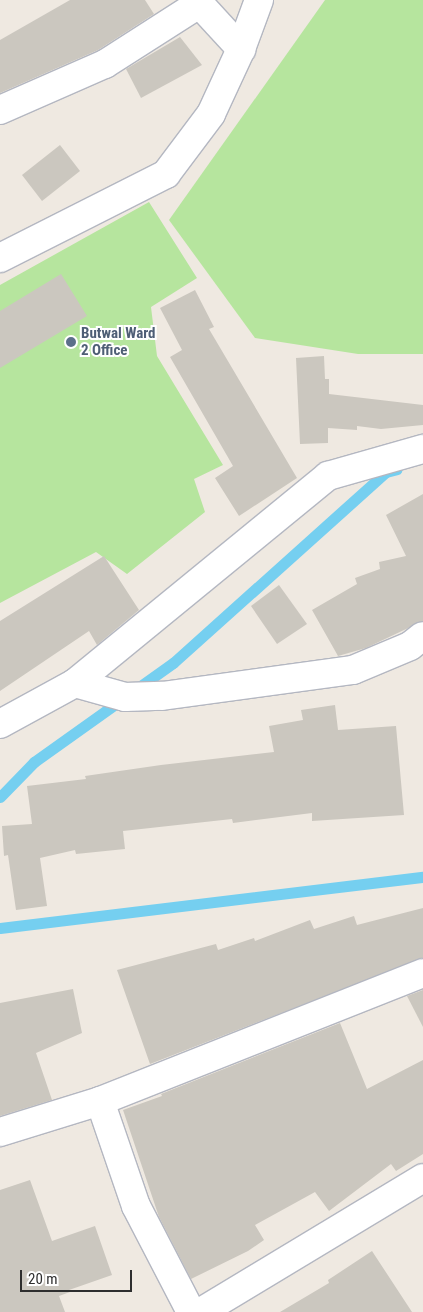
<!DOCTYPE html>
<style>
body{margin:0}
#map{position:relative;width:423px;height:1312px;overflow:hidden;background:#efe9e1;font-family:"Roboto Condensed",sans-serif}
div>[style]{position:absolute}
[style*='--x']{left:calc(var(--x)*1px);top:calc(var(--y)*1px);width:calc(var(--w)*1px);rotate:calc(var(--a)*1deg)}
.green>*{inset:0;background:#b6e59e}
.stream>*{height:11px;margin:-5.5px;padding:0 5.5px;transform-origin:5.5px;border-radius:5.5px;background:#75cff0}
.building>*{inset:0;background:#cbc7bf}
.roads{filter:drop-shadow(1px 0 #b4b7c1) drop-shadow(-1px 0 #b4b7c1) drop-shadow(0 1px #b4b7c1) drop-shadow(0 -1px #b4b7c1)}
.minor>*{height:28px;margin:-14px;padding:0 14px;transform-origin:14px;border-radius:14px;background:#fff}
.dots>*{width:14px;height:14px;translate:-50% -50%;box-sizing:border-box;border:2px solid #fff;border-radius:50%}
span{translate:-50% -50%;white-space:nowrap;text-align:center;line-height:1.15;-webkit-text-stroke:4px #fff;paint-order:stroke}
.service-label{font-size:15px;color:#4e5e75;font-weight:700}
.left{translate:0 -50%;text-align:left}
.scale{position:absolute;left:20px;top:1270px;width:112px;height:22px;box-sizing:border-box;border:2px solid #2e2e2e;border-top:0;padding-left:6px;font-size:15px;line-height:18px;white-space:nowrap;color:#2e2e2e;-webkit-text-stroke:4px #fff;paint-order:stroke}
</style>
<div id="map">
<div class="green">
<i style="clip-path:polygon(325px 0,423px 0,423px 354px,358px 354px,255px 338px,169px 220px)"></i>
<i style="clip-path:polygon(149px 202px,197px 278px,151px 307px,157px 356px,223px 465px,194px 479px,205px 512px,127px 574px,96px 552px,0 603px,0 285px)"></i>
</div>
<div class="stream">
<i style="--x:0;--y:797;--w:49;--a:-45.8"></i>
<i style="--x:34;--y:762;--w:171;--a:-35.5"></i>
<i style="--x:173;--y:663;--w:286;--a:-41.9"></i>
<i style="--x:386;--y:472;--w:11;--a:-15"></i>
<i style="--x:0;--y:928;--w:426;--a:-6.9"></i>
</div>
<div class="building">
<i style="clip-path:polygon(70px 0,145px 0,154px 14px,98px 50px,0 93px,0 40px)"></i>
<i style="clip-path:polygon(180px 37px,202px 65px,141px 98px,126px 69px)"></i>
<i style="clip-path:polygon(60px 145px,80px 171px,42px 201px,22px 175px)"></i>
<i style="clip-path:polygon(61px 274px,87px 316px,0 368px,0 311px)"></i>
<i style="clip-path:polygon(195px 290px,214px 327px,209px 329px,297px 478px,239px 516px,215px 478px,233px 466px,170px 357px,182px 350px,160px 308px)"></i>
<i style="clip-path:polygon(324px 356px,325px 379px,329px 379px,329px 394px,423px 405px,423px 425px,381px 429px,357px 426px,357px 430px,328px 428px,328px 443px,300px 444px,296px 358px)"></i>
<i style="clip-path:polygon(423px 494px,423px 621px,366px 648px,338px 656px,312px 610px,357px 584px,355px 578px,380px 569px,379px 562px,406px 556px,386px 515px)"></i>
<i style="clip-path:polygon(104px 556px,139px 610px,97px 645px,89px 631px,0 691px,0 621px)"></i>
<i style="clip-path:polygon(279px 585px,307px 624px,277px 644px,251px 606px)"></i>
<i style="clip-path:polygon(335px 705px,338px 730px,396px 726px,404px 815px,312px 821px,312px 813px,233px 823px,232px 819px,123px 831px,125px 849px,76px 854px,75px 850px,40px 858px,47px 906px,16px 910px,8px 855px,4px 856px,2px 826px,32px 824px,27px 786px,86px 779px,85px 776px,161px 765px,274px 752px,269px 726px,303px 720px,301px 710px)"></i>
<i style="clip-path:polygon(423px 908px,423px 958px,150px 1064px,117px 970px,216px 944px,218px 950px,254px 938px,255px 941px,310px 920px,314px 929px,354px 916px,357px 925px)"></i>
<i style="clip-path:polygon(73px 989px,82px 1033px,36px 1053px,52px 1100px,0 1116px,0 1003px)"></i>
<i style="clip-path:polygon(423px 990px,423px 1027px,407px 996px)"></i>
<i style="clip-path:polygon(340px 1023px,367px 1089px,423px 1060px,423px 1154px,396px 1171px,391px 1164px,329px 1211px,315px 1192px,255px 1225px,264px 1240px,248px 1251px,191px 1279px,159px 1217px,123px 1110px,162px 1096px,161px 1094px)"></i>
<i style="clip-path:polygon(30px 1180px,52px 1241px,95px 1226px,112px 1275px,69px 1290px,70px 1292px,59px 1296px,65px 1312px,0 1312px,0 1190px)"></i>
<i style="clip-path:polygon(372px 1251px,412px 1312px,280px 1312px,329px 1283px,328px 1280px)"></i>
</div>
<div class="roads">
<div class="minor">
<i style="--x:196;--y:0;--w:67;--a:47.4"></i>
<i style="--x:0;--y:110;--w:115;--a:-23.7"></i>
<i style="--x:105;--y:64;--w:112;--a:-32.6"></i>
<i style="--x:0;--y:258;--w:186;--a:-26.8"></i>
<i style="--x:166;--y:174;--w:75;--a:-53.1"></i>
<i style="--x:211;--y:114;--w:72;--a:-65.2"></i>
<i style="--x:241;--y:49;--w:52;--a:-69.8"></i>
<i style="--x:75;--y:683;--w:327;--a:-39.3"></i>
<i style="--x:328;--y:476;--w:99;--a:-15.9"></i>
<i style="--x:0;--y:724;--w:85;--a:-28.7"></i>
<i style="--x:75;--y:683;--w:52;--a:15.6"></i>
<i style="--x:125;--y:697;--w:37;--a:-2"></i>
<i style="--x:162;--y:696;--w:193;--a:-7.8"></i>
<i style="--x:353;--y:670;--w:62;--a:-22.8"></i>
<i style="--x:410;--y:646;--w:16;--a:-38"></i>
<i style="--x:100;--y:1101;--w:111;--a:71.1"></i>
<i style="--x:136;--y:1206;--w:119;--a:62.6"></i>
<i style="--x:0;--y:1132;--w:105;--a:-17.2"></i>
<i style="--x:100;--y:1101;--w:347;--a:-21.6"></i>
<i style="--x:201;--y:1312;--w:259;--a:-31.1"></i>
</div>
</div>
<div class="dots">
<i style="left:71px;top:342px;background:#5c6f8a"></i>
</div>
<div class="service-label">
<span class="left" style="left:81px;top:342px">Butwal Ward<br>2 Office</span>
</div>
<div class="scale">20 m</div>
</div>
